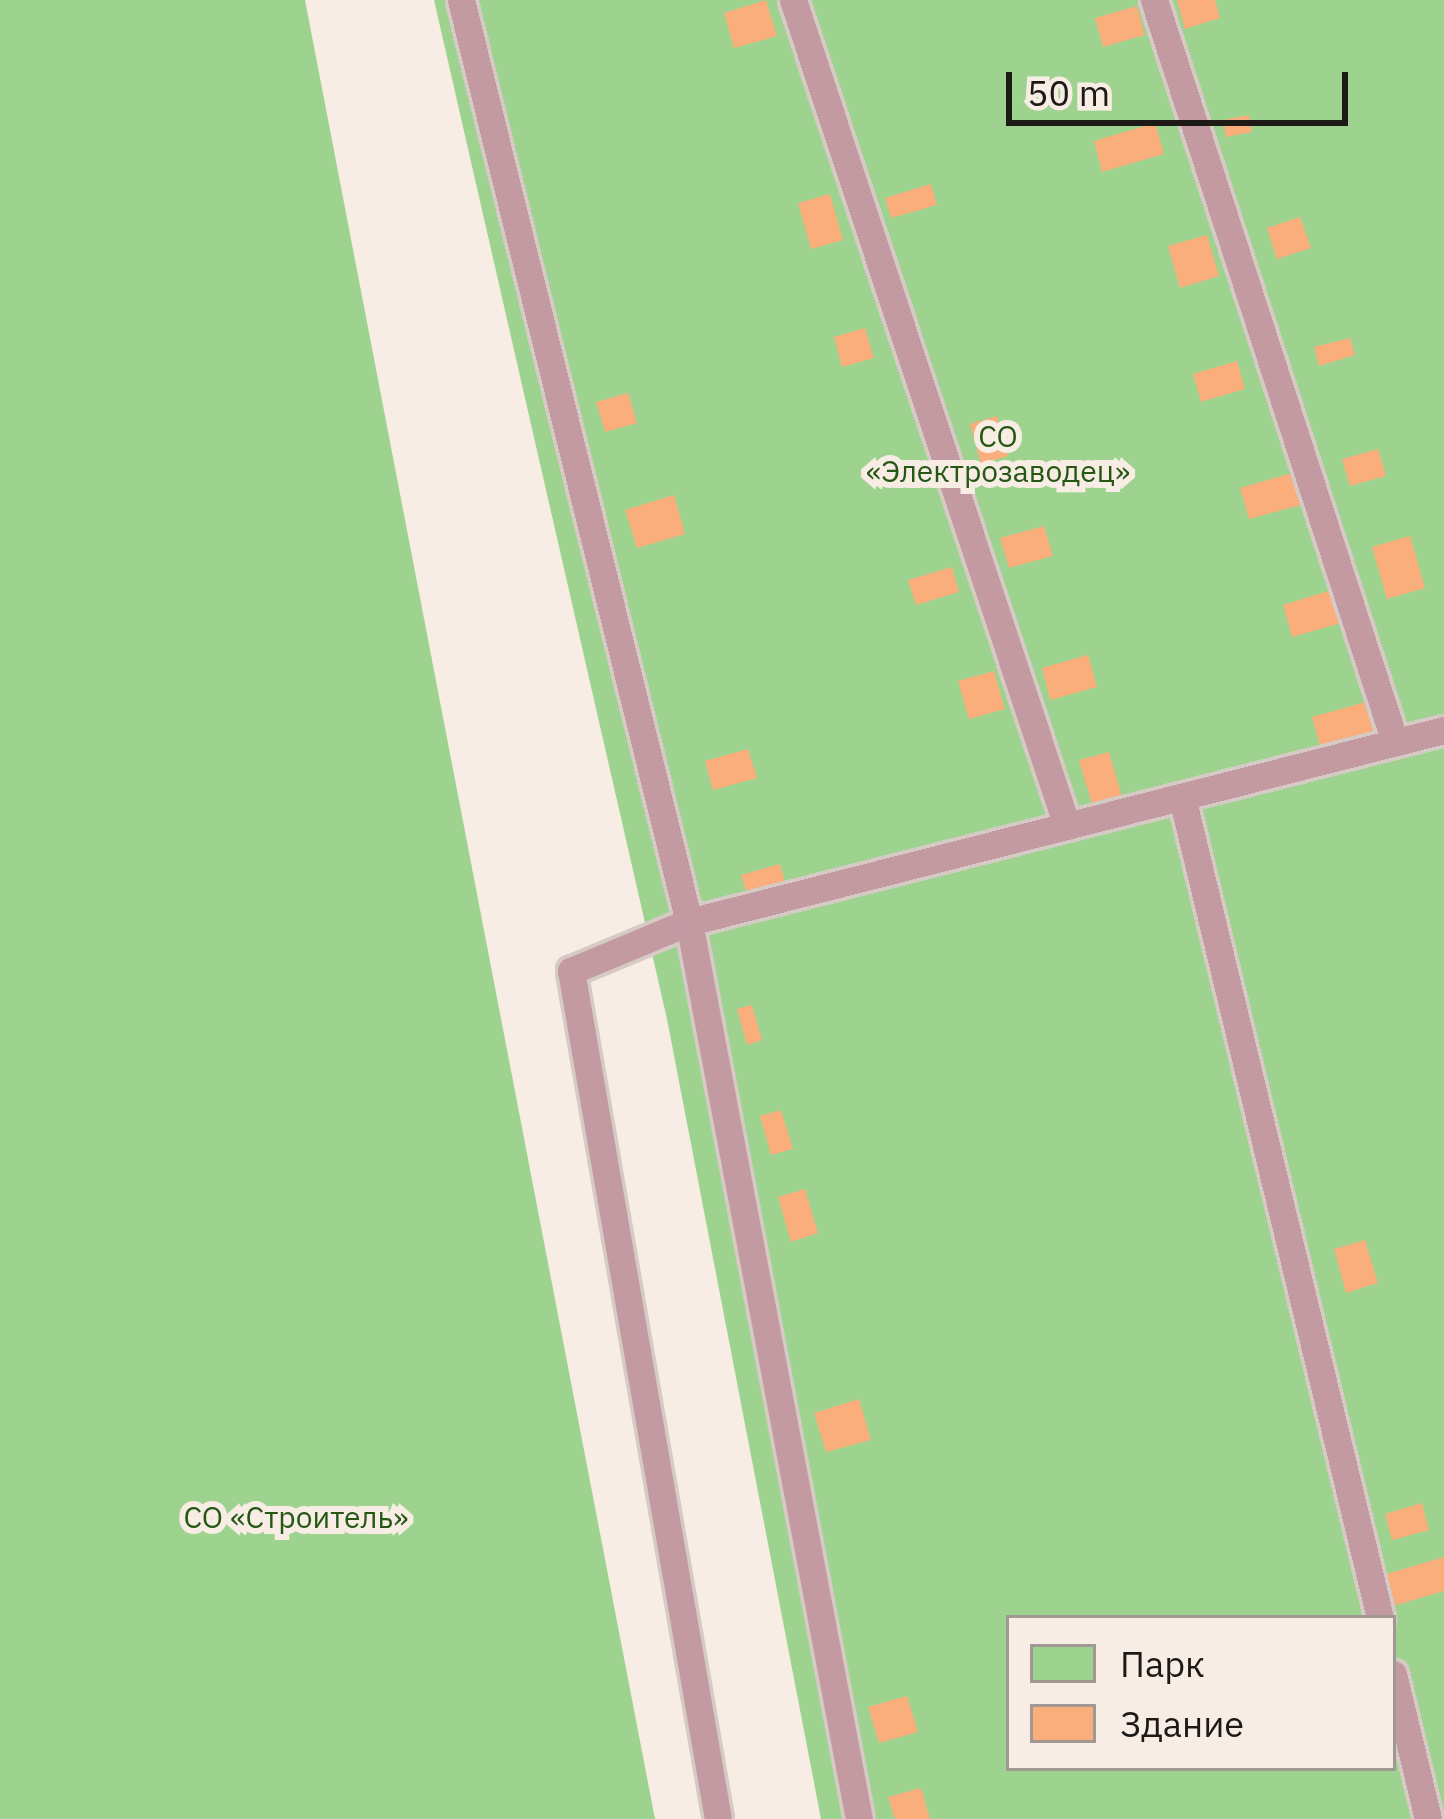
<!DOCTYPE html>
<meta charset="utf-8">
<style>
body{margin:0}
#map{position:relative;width:1444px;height:1819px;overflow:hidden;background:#f8ede5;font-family:"IBM Plex Sans",sans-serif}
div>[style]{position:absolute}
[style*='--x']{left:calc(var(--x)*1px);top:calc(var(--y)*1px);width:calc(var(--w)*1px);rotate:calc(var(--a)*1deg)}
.green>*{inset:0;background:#9dd38e}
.building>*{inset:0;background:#f9ae7b}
.roads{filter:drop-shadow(3px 0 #d5cbc4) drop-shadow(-3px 0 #d5cbc4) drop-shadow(0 3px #d5cbc4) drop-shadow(0 -3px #d5cbc4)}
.lane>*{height:27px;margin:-13.5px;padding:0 13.5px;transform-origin:13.5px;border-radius:13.5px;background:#c39aa2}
span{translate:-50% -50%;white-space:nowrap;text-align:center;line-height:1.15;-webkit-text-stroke:12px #f8ede5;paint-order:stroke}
.park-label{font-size:30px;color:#255814}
.legend{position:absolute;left:1006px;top:1615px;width:390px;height:156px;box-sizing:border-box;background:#f8ede5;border:3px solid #a09892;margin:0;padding:15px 21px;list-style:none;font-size:36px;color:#1d1916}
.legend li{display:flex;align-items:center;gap:24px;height:60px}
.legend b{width:60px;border:3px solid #a09892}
.scale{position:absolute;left:1006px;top:72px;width:342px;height:54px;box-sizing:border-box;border:6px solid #1d1916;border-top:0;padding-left:15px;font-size:36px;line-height:42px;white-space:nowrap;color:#1d1916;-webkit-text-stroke:9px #f8ede5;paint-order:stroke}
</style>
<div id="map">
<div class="green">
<i style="clip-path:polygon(0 0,305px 0,655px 1819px,0 1819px)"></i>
<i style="clip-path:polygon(evenodd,434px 0,1444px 0,1444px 1819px,821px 1819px,667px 1019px,434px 0,1009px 1618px,1393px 1618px,1393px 1768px,1009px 1768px,1009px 1618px)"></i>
</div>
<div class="building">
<i style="clip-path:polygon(766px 0,777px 36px,734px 48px,724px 13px)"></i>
<i style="clip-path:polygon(1177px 0,1215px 0,1220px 18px,1185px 29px)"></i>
<i style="clip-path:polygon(1137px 6px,1145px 35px,1103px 47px,1095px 18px)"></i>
<i style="clip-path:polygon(1249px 115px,1252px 132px,1226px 137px,1223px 120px)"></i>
<i style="clip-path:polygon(1155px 123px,1164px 154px,1102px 172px,1094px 141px)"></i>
<i style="clip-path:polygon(931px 184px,937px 205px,891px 218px,885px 198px)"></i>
<i style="clip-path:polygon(830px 194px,843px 240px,811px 249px,798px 203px)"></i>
<i style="clip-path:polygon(1300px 217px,1311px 248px,1277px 259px,1267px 228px)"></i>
<i style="clip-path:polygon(1207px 235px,1219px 276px,1180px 288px,1168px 246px)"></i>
<i style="clip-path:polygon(865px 328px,874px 358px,842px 367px,834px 337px)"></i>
<i style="clip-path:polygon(1350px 338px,1355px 355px,1319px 366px,1314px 347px)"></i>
<i style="clip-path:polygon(1237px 361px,1245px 389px,1201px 402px,1193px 374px)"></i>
<i style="clip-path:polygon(628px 393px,637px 423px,605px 432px,596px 402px)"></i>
<i style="clip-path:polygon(997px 416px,1008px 456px,981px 464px,970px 424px)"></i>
<i style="clip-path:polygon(1378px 449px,1386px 476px,1350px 486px,1342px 459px)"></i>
<i style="clip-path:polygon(1292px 473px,1301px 505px,1249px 519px,1240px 488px)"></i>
<i style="clip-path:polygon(674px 495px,685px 534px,637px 548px,625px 510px)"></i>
<i style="clip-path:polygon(1044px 526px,1053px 556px,1009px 568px,1000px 538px)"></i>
<i style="clip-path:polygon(1410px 536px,1425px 588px,1387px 599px,1372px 547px)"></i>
<i style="clip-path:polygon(952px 567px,959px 592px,916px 605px,908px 580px)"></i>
<i style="clip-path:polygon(1332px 590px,1341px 623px,1292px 637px,1283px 605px)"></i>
<i style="clip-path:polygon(1088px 655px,1097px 687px,1050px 700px,1042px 668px)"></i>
<i style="clip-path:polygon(994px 671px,1005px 709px,969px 719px,958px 681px)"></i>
<i style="clip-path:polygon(1369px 701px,1381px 744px,1324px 760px,1312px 717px)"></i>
<i style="clip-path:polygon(748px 749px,757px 778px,713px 790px,705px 761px)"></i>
<i style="clip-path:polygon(1109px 752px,1123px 800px,1093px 808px,1079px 760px)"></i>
<i style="clip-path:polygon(780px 864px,788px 893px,750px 904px,741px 875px)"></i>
<i style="clip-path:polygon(752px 1005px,762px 1040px,747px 1045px,737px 1009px)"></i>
<i style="clip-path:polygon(781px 1110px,793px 1149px,771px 1155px,760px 1116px)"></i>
<i style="clip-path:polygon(805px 1189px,818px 1233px,791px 1242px,778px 1197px)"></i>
<i style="clip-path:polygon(1365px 1240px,1378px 1283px,1346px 1293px,1334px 1249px)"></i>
<i style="clip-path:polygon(859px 1399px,871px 1440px,826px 1452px,814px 1413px)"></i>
<i style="clip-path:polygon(1422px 1503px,1429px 1530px,1392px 1540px,1385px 1514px)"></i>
<i style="clip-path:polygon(1444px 1557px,1444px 1591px,1393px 1606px,1383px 1575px)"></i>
<i style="clip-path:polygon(907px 1696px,918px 1732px,879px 1743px,868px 1707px)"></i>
<i style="clip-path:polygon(921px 1788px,930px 1819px,895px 1819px,888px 1797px)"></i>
</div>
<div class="roads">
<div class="lane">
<i style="--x:461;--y:0;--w:950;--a:76.11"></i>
<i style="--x:689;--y:922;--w:913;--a:79.27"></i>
<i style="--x:793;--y:0;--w:870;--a:71.65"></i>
<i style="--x:1154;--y:0;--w:780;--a:72.01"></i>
<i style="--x:1182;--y:797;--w:845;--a:76.44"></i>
<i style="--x:1393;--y:1674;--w:149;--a:76.4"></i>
<i style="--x:718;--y:1819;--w:861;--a:-99.83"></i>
<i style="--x:571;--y:971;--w:128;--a:-22.6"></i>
<i style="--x:689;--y:922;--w:779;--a:-14.27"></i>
</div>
</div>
<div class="park-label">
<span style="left:998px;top:453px">СО<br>«Электрозаводец»</span>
<span style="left:296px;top:1517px">СО «Строитель»</span>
</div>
<ul class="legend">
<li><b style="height:33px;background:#9dd38e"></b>Парк</li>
<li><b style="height:33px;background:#f9ae7b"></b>Здание</li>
</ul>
<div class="scale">50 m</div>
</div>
